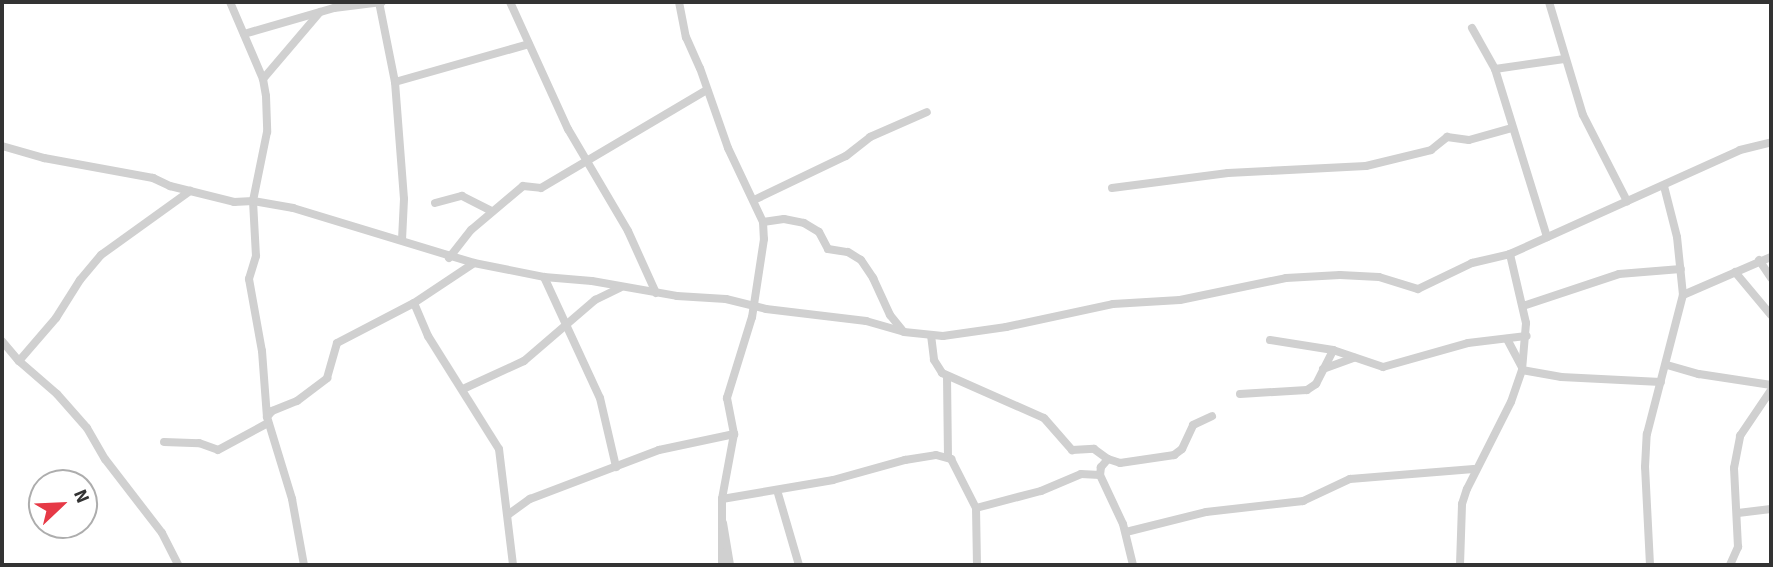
<!DOCTYPE html>
<style>
body{margin:0}
#map{position:relative;width:1773px;height:567px;overflow:hidden;background:#fff;font-family:"Source Sans 3",sans-serif}
div>[style]{position:absolute}
[style*='--x']{left:calc(var(--x)*1px);top:calc(var(--y)*1px);width:calc(var(--w)*1px);rotate:calc(var(--a)*1deg)}
.street>*{height:8px;margin:-4px;padding:0 4px;transform-origin:4px;border-radius:4px;background:#d0d0d0}
span{translate:-50% -50%;white-space:nowrap;text-align:center;line-height:1.15;-webkit-text-stroke:7px #fff;paint-order:stroke}
.frame{position:absolute;inset:0;border:4px solid #333;pointer-events:none}
.north{position:absolute;left:28px;top:469px;width:70px;height:70px;box-sizing:border-box;background:#fff;border:2px solid #adadad;border-radius:50%;rotate:67deg;font-size:19px;font-weight:700;line-height:28px;text-align:center;color:#333}
.north::after{content:'';display:block;margin:auto;width:24px;height:32px;background:#e63946;clip-path:polygon(50% 0,100% 100%,50% 72%,0 100%)}
</style>
<div id="map">
<div class="street">
<i style="--x:230;--y:2;--w:84;--a:66.8"></i>
<i style="--x:263;--y:79;--w:17;--a:80"></i>
<i style="--x:266;--y:96;--w:36;--a:88"></i>
<i style="--x:267;--y:132;--w:70;--a:101.5"></i>
<i style="--x:253;--y:201;--w:55;--a:86.9"></i>
<i style="--x:256;--y:256;--w:24;--a:107"></i>
<i style="--x:249;--y:279;--w:73;--a:79.8"></i>
<i style="--x:262;--y:351;--w:66;--a:85.7"></i>
<i style="--x:267;--y:417;--w:86;--a:73"></i>
<i style="--x:292;--y:499;--w:67;--a:79.7"></i>
<i style="--x:379;--y:2;--w:82;--a:78.7"></i>
<i style="--x:395;--y:82;--w:117;--a:85.6"></i>
<i style="--x:404;--y:199;--w:41;--a:92.8"></i>
<i style="--x:510;--y:2;--w:140;--a:65.5"></i>
<i style="--x:568;--y:129;--w:118;--a:59.5"></i>
<i style="--x:628;--y:231;--w:68;--a:65.7"></i>
<i style="--x:679;--y:2;--w:36;--a:79"></i>
<i style="--x:686;--y:37;--w:34;--a:66"></i>
<i style="--x:700;--y:68;--w:85;--a:70.7"></i>
<i style="--x:728;--y:148;--w:82;--a:64.7"></i>
<i style="--x:763;--y:222;--w:17;--a:87"></i>
<i style="--x:764;--y:239;--w:79;--a:98.7"></i>
<i style="--x:752;--y:317;--w:85;--a:107.2"></i>
<i style="--x:727;--y:398;--w:37;--a:79"></i>
<i style="--x:734;--y:434;--w:66;--a:100.5"></i>
<i style="--x:722;--y:499;--w:66;--a:90"></i>
<i style="--x:1549;--y:2;--w:118;--a:73.3"></i>
<i style="--x:1583;--y:115;--w:97;--a:62.9"></i>
<i style="--x:1472;--y:28;--w:47;--a:60.7"></i>
<i style="--x:1495;--y:69;--w:176;--a:72.8"></i>
<i style="--x:244;--y:34;--w:94;--a:-16.1"></i>
<i style="--x:334;--y:8;--w:48;--a:-7.1"></i>
<i style="--x:1495;--y:69;--w:70;--a:-8.2"></i>
<i style="--x:263;--y:79;--w:88;--a:-49.6"></i>
<i style="--x:395;--y:82;--w:139;--a:-15.8"></i>
<i style="--x:2;--y:146;--w:44;--a:15.9"></i>
<i style="--x:44;--y:158;--w:111;--a:10.4"></i>
<i style="--x:153;--y:178;--w:19;--a:25"></i>
<i style="--x:170;--y:186;--w:66;--a:14"></i>
<i style="--x:234;--y:202;--w:19;--a:-3"></i>
<i style="--x:253;--y:201;--w:41;--a:9.9"></i>
<i style="--x:293;--y:208;--w:189;--a:16.9"></i>
<i style="--x:474;--y:263;--w:71;--a:11.3"></i>
<i style="--x:544;--y:277;--w:48;--a:4.8"></i>
<i style="--x:592;--y:281;--w:86;--a:10"></i>
<i style="--x:677;--y:296;--w:49;--a:3.5"></i>
<i style="--x:726;--y:299;--w:41;--a:14"></i>
<i style="--x:766;--y:309;--w:101;--a:6.8"></i>
<i style="--x:866;--y:321;--w:40;--a:16"></i>
<i style="--x:904;--y:332;--w:39;--a:6"></i>
<i style="--x:943;--y:336;--w:64;--a:-8.1"></i>
<i style="--x:1006;--y:327;--w:109;--a:-12.1"></i>
<i style="--x:1113;--y:304;--w:67;--a:-3.4"></i>
<i style="--x:1180;--y:300;--w:108;--a:-11.7"></i>
<i style="--x:1286;--y:278;--w:54;--a:-3.2"></i>
<i style="--x:1340;--y:275;--w:39;--a:3"></i>
<i style="--x:1379;--y:277;--w:41;--a:17.1"></i>
<i style="--x:1418;--y:289;--w:60;--a:-25.7"></i>
<i style="--x:1472;--y:263;--w:39;--a:-13"></i>
<i style="--x:1510;--y:254;--w:252;--a:-24.3"></i>
<i style="--x:1740;--y:150;--w:32;--a:-14"></i>
<i style="--x:1112;--y:188;--w:117;--a:-7.4"></i>
<i style="--x:1228;--y:173;--w:138;--a:-2.9"></i>
<i style="--x:1366;--y:166;--w:67;--a:-13.8"></i>
<i style="--x:1431;--y:150;--w:21;--a:-39"></i>
<i style="--x:1447;--y:137;--w:22;--a:8"></i>
<i style="--x:1469;--y:140;--w:45;--a:-15.6"></i>
<i style="--x:754;--y:200;--w:102;--a:-25.6"></i>
<i style="--x:846;--y:156;--w:31;--a:-38"></i>
<i style="--x:870;--y:137;--w:62;--a:-23.7"></i>
<i style="--x:435;--y:203;--w:28;--a:-15"></i>
<i style="--x:462;--y:196;--w:34;--a:27"></i>
<i style="--x:763;--y:222;--w:21;--a:-8"></i>
<i style="--x:784;--y:219;--w:20;--a:11"></i>
<i style="--x:804;--y:223;--w:17;--a:31"></i>
<i style="--x:819;--y:232;--w:19;--a:62"></i>
<i style="--x:828;--y:249;--w:20;--a:9"></i>
<i style="--x:848;--y:252;--w:15;--a:32"></i>
<i style="--x:861;--y:260;--w:22;--a:56"></i>
<i style="--x:873;--y:278;--w:41;--a:65.3"></i>
<i style="--x:890;--y:315;--w:19;--a:51"></i>
<i style="--x:449;--y:258;--w:36;--a:-52"></i>
<i style="--x:471;--y:230;--w:68;--a:-40.2"></i>
<i style="--x:523;--y:186;--w:18;--a:6"></i>
<i style="--x:541;--y:188;--w:193;--a:-30.6"></i>
<i style="--x:1759;--y:260;--w:22;--a:56"></i>
<i style="--x:1735;--y:272;--w:56;--a:50.1"></i>
<i style="--x:544;--y:277;--w:133;--a:65.2"></i>
<i style="--x:600;--y:398;--w:71;--a:76.9"></i>
<i style="--x:1683;--y:295;--w:96;--a:-23.4"></i>
<i style="--x:414;--y:303;--w:36;--a:67"></i>
<i style="--x:428;--y:336;--w:133;--a:57.9"></i>
<i style="--x:499;--y:449;--w:117;--a:83.1"></i>
<i style="--x:1523;--y:306;--w:101;--a:-18.4"></i>
<i style="--x:1619;--y:274;--w:62;--a:-4.6"></i>
<i style="--x:931;--y:335;--w:25;--a:83"></i>
<i style="--x:934;--y:360;--w:15;--a:58"></i>
<i style="--x:942;--y:373;--w:111;--a:23.8"></i>
<i style="--x:1044;--y:418;--w:43;--a:48.8"></i>
<i style="--x:1072;--y:450;--w:22;--a:-3"></i>
<i style="--x:1094;--y:449;--w:17;--a:36"></i>
<i style="--x:1108;--y:459;--w:13;--a:18"></i>
<i style="--x:1120;--y:463;--w:55;--a:-8.4"></i>
<i style="--x:1174;--y:455;--w:10;--a:-37"></i>
<i style="--x:1182;--y:449;--w:26;--a:-65"></i>
<i style="--x:1193;--y:425;--w:21;--a:-25"></i>
<i style="--x:1507;--y:339;--w:32;--a:62"></i>
<i style="--x:1270;--y:340;--w:64;--a:9"></i>
<i style="--x:1333;--y:350;--w:53;--a:18.8"></i>
<i style="--x:1383;--y:367;--w:88;--a:-15.8"></i>
<i style="--x:1468;--y:343;--w:59;--a:-6.8"></i>
<i style="--x:2;--y:341;--w:26;--a:50"></i>
<i style="--x:19;--y:361;--w:50;--a:41"></i>
<i style="--x:57;--y:394;--w:45;--a:48.6"></i>
<i style="--x:87;--y:428;--w:36;--a:60"></i>
<i style="--x:105;--y:459;--w:93;--a:52.4"></i>
<i style="--x:162;--y:533;--w:36;--a:63"></i>
<i style="--x:19;--y:361;--w:57;--a:-49.3"></i>
<i style="--x:56;--y:318;--w:45;--a:-57.7"></i>
<i style="--x:80;--y:280;--w:33;--a:-50"></i>
<i style="--x:101;--y:255;--w:110;--a:-35.7"></i>
<i style="--x:1667;--y:365;--w:33;--a:16"></i>
<i style="--x:1699;--y:374;--w:73;--a:8.7"></i>
<i style="--x:1323;--y:369;--w:33;--a:-20"></i>
<i style="--x:1522;--y:370;--w:40;--a:10"></i>
<i style="--x:1561;--y:377;--w:100;--a:2.9"></i>
<i style="--x:947;--y:376;--w:81;--a:89.3"></i>
<i style="--x:463;--y:389;--w:67;--a:-24.7"></i>
<i style="--x:524;--y:361;--w:94;--a:-40.7"></i>
<i style="--x:595;--y:300;--w:28;--a:-26"></i>
<i style="--x:1240;--y:394;--w:67;--a:-3.4"></i>
<i style="--x:1307;--y:390;--w:11;--a:-34"></i>
<i style="--x:1316;--y:384;--w:38;--a:-63"></i>
<i style="--x:267;--y:417;--w:8;--a:-50"></i>
<i style="--x:272;--y:411;--w:27;--a:-22"></i>
<i style="--x:297;--y:401;--w:38;--a:-37"></i>
<i style="--x:327;--y:378;--w:36;--a:-74"></i>
<i style="--x:337;--y:343;--w:87;--a:-27.5"></i>
<i style="--x:414;--y:303;--w:72;--a:-33.7"></i>
<i style="--x:164;--y:442;--w:35;--a:2"></i>
<i style="--x:199;--y:443;--w:20;--a:20"></i>
<i style="--x:218;--y:450;--w:57;--a:-28.4"></i>
<i style="--x:1108;--y:459;--w:11;--a:131"></i>
<i style="--x:1101;--y:467;--w:8;--a:97"></i>
<i style="--x:1100;--y:475;--w:54;--a:64.9"></i>
<i style="--x:1123;--y:524;--w:42;--a:76.3"></i>
<i style="--x:777;--y:490;--w:78;--a:73.7"></i>
<i style="--x:722;--y:499;--w:113;--a:-9.7"></i>
<i style="--x:833;--y:480;--w:75;--a:-15.5"></i>
<i style="--x:905;--y:460;--w:31;--a:-9"></i>
<i style="--x:936;--y:455;--w:16;--a:15"></i>
<i style="--x:951;--y:459;--w:55;--a:63"></i>
<i style="--x:976;--y:508;--w:67;--a:-14.7"></i>
<i style="--x:1041;--y:491;--w:43;--a:-23"></i>
<i style="--x:1081;--y:474;--w:19;--a:3"></i>
<i style="--x:976;--y:508;--w:57;--a:89"></i>
<i style="--x:1738;--y:513;--w:33;--a:-7"></i>
<i style="--x:509;--y:514;--w:26;--a:-36"></i>
<i style="--x:530;--y:499;--w:138;--a:-20.8"></i>
<i style="--x:659;--y:450;--w:77;--a:-12"></i>
<i style="--x:723;--y:523;--w:43;--a:80.5"></i>
<i style="--x:1126;--y:532;--w:82;--a:-14"></i>
<i style="--x:1206;--y:512;--w:98;--a:-6.5"></i>
<i style="--x:1303;--y:501;--w:52;--a:-25.1"></i>
<i style="--x:1350;--y:479;--w:124;--a:-4.6"></i>
<i style="--x:1460;--y:565;--w:61;--a:-88.1"></i>
<i style="--x:1462;--y:504;--w:16;--a:-72"></i>
<i style="--x:1467;--y:489;--w:97;--a:-63.2"></i>
<i style="--x:1511;--y:402;--w:34;--a:-71"></i>
<i style="--x:1522;--y:370;--w:47;--a:-85.1"></i>
<i style="--x:1526;--y:323;--w:71;--a:-103.1"></i>
<i style="--x:1650;--y:565;--w:98;--a:-92.9"></i>
<i style="--x:1645;--y:467;--w:33;--a:-87"></i>
<i style="--x:1647;--y:434;--w:144;--a:-75.5"></i>
<i style="--x:1683;--y:295;--w:58;--a:-95.9"></i>
<i style="--x:1677;--y:237;--w:53;--a:-104.3"></i>
<i style="--x:1730;--y:565;--w:20;--a:-66"></i>
<i style="--x:1738;--y:547;--w:79;--a:-92.9"></i>
<i style="--x:1734;--y:468;--w:33;--a:-79"></i>
<i style="--x:1740;--y:436;--w:55;--a:-56"></i>
</div>
<div class="frame"></div>
<div class="north">N</div>
</div>
